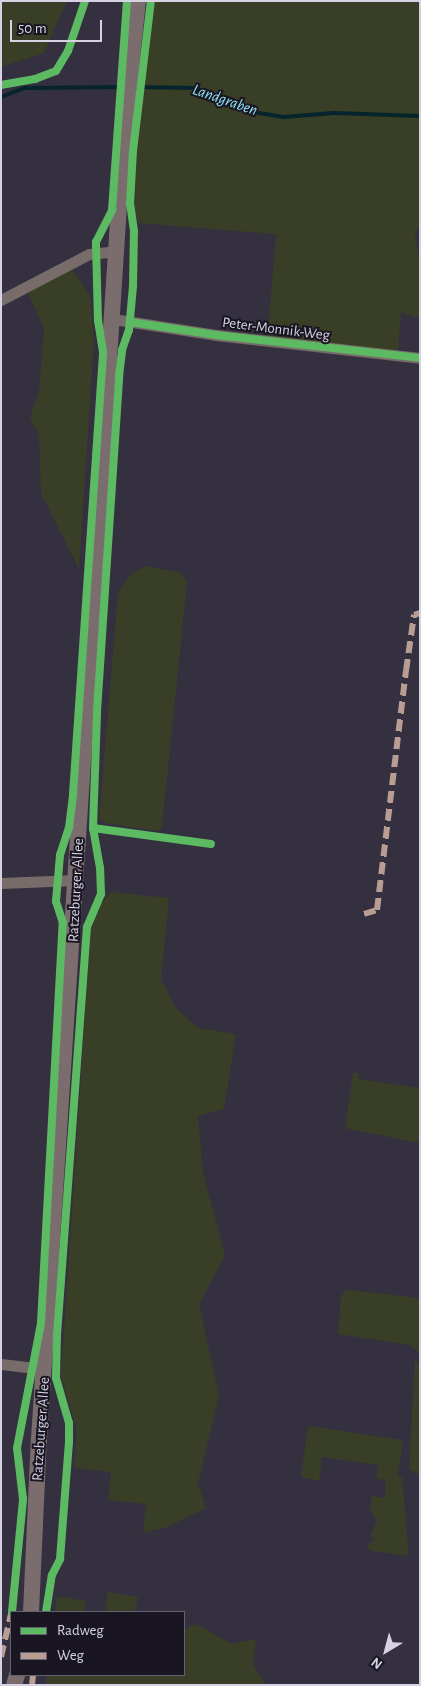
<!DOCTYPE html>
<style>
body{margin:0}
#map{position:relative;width:421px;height:1686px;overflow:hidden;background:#353040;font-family:"Alegreya Sans",sans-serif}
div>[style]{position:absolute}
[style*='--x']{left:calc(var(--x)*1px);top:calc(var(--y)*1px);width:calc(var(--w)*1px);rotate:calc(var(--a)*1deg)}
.green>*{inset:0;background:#393e26}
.stream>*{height:4px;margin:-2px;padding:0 2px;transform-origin:2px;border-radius:2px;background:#05242c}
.street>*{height:11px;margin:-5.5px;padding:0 5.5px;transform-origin:5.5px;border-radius:5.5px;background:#776c6a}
.secondary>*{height:16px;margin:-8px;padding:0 8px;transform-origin:8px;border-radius:8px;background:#7b6d6e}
.quiet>*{height:6px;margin-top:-3px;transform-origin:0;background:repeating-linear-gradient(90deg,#b99d93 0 12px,transparent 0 18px)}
.cycleway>*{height:8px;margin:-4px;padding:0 4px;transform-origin:4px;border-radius:4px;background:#5cba63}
span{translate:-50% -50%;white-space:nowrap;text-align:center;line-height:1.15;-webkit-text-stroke:4px #191622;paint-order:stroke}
.street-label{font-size:15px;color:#d6d2e4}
.water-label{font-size:16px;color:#8ee2f3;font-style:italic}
.frame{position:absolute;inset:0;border:2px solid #d6d2e4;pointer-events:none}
.legend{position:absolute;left:10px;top:1611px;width:175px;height:65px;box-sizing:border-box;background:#191622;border:1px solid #656170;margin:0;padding:6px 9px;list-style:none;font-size:15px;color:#d6d2e4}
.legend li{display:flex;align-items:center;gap:10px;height:25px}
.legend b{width:25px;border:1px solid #656170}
.north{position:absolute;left:361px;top:1626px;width:50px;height:50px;-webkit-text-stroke:4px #191622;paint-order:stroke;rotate:217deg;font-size:14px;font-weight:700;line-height:20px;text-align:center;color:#d6d2e4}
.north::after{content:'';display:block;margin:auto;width:18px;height:22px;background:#d6d2e4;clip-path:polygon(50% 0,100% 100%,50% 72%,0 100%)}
.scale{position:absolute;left:10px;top:20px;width:92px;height:22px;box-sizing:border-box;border:2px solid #d6d2e4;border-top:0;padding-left:6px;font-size:15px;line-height:18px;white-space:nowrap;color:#d6d2e4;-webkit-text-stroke:4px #191622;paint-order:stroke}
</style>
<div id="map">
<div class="green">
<i style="clip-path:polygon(1px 1px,67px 1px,44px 53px,1px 67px)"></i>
<i style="clip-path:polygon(153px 1px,420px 1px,420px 225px,415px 235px,420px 260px,420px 319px,401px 312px,398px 356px,267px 342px,276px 234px,138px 223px,133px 195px,139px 103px)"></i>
<i style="clip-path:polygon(72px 269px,90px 296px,94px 341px,79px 569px,41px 493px,39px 436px,30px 417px,39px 392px,44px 327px,28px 293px)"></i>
<i style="clip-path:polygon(146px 566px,181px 573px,187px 582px,162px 827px,158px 831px,105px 823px,99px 819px,118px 592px,133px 572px)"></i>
<i style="clip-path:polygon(111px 892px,169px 898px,161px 979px,175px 1007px,198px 1028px,236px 1034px,224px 1109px,198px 1116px,203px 1172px,225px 1256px,199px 1304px,219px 1396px,198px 1483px,206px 1508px,167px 1527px,143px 1533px,146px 1504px,108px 1500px,111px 1472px,74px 1468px,77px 1430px,61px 1376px,91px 924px,97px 909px)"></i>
<i style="clip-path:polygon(353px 1073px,359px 1073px,358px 1079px,420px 1088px,420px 1143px,345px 1128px)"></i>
<i style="clip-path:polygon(347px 1290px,420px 1298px,420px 1354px,410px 1345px,338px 1334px,341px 1296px)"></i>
<i style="clip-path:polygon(415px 1359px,420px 1364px,420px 1475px,409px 1469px)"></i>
<i style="clip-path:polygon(308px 1426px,403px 1440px,398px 1475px,402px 1478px,409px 1556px,372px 1551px,366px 1546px,374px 1540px,371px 1535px,377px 1520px,370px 1510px,372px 1496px,385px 1498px,385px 1481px,376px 1478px,378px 1465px,322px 1457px,319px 1481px,301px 1477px)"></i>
<i style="clip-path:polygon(108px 1592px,138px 1597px,135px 1612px,105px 1612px)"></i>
<i style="clip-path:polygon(57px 1596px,86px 1601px,84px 1612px,55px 1612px)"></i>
<i style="clip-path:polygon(196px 1624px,232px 1644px,256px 1639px,253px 1663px,265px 1685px,46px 1685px,47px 1675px,184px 1675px,184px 1629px)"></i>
</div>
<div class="stream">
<i style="--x:133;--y:87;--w:63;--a:0.9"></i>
<i style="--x:196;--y:88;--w:61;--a:23.2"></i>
<i style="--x:252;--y:112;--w:32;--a:9"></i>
<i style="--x:284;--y:117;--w:50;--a:-4.6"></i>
<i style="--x:334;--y:113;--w:86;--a:2"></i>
<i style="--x:1;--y:97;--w:26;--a:-21"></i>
<i style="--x:25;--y:88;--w:101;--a:-0.6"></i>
</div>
<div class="street">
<i style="--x:1;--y:300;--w:99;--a:-27.6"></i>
<i style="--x:89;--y:254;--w:29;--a:-6"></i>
<i style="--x:113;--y:319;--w:104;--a:8.8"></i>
<i style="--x:216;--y:335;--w:205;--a:6.4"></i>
<i style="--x:1;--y:883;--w:75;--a:-2.3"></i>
<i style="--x:1;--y:1364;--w:43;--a:6.6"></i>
</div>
<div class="secondary">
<i style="--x:31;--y:1612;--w:173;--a:-87.4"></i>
<i style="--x:39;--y:1439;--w:1299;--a:-86.29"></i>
<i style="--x:123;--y:143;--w:143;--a:-84"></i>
<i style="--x:14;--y:1685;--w:10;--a:-73"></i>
</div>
<div class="quiet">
<i style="--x:364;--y:914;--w:14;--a:-17"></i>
<i style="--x:377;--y:910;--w:241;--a:-83.1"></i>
<i style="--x:406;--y:671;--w:57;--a:-81.9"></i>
<i style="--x:414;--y:615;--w:6;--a:-18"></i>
<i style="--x:1;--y:1657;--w:44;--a:-76.9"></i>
<i style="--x:32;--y:1685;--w:10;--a:-84"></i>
</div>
<div class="cycleway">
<i style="--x:1;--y:85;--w:35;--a:-10"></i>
<i style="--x:35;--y:79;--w:22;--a:-21"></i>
<i style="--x:56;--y:71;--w:23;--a:-59"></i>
<i style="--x:68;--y:51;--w:53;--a:-71.2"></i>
<i style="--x:130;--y:322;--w:87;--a:8.6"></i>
<i style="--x:216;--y:335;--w:205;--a:6.4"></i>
<i style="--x:93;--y:828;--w:119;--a:7.7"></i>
<i style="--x:12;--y:1612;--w:114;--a:-84.4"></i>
<i style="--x:23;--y:1499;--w:51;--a:-96.7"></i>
<i style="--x:17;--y:1448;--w:127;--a:-79.1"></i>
<i style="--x:41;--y:1323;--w:401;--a:-86.9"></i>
<i style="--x:63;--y:923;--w:23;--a:-108"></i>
<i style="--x:56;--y:901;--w:46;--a:-85"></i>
<i style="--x:60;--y:855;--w:28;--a:-72"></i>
<i style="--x:69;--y:828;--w:34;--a:-83"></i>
<i style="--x:73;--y:794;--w:443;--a:-86.1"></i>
<i style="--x:103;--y:352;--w:31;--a:-99"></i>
<i style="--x:98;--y:321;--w:79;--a:-91.5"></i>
<i style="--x:96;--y:242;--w:36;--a:-63"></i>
<i style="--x:112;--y:210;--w:210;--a:-85.9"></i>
<i style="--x:46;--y:1612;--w:37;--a:-81"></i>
<i style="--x:52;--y:1575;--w:18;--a:-63"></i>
<i style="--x:60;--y:1559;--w:117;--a:-85.6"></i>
<i style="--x:69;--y:1442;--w:19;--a:-90"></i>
<i style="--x:69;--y:1423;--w:47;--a:-106.1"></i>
<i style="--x:56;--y:1378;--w:43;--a:-88.7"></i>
<i style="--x:57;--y:1335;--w:409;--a:-85.8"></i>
<i style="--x:87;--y:927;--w:36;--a:-67"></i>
<i style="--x:101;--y:894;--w:26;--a:-92"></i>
<i style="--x:100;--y:868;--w:41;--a:-99.9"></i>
<i style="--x:93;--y:828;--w:117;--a:-88"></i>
<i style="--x:97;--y:711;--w:336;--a:-86.2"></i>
<i style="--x:119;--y:376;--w:26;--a:-83"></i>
<i style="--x:122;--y:350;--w:21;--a:-71"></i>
<i style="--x:129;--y:330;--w:44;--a:-84.8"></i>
<i style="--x:133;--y:286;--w:55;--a:-89"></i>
<i style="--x:134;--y:231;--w:27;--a:-98"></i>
<i style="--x:130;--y:204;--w:53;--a:-86.8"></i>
<i style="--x:133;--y:151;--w:151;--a:-83.2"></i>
</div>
<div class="street-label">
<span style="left:276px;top:329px;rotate:7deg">Peter-Monnik-Weg</span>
<span style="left:76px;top:890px;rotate:-87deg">Ratzeburger Allee</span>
<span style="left:41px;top:1429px;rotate:-86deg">Ratzeburger Allee</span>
</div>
<div class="water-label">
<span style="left:225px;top:100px;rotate:19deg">Landgraben</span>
</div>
<div class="frame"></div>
<ul class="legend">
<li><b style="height:6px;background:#5cba63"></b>Radweg</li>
<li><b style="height:6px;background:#b99d93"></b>Weg</li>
</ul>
<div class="north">N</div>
<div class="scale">50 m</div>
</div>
